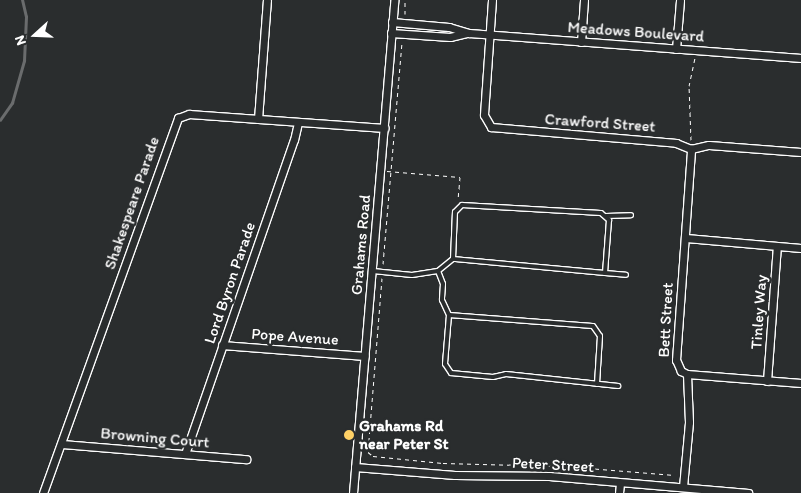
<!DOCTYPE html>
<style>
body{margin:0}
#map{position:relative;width:801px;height:493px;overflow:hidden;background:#2a2d2e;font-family:Itim,sans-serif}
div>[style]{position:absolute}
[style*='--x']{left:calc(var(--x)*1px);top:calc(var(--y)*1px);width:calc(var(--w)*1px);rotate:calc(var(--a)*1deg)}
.stream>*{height:2.5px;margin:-1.25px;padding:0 1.25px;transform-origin:1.25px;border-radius:1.25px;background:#6a6c6d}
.path>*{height:1px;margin-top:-0.5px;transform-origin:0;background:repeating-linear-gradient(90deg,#fff 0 4px,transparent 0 8px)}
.roads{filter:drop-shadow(1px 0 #fff) drop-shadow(-1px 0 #fff) drop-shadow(0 1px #fff) drop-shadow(0 -1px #fff)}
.lane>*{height:4px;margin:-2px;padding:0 2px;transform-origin:2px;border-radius:2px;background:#2a2d2e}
.street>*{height:7px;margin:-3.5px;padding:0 3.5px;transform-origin:3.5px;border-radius:3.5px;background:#2a2d2e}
.dots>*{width:14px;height:14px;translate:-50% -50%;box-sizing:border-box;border:2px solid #2a2d2e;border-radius:50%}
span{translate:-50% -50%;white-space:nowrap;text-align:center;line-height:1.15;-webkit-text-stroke:5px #2a2d2e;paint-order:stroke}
.street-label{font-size:16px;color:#fff}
.poi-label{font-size:16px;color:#fff;font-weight:700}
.left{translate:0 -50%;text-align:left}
.north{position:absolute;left:10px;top:10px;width:50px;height:50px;-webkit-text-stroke:4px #2a2d2e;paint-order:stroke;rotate:250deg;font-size:14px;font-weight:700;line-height:20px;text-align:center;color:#fff}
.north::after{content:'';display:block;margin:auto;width:18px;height:22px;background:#fff;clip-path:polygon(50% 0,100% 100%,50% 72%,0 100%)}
</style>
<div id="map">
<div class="stream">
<i style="--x:0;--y:120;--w:21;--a:-55"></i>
<i style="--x:12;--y:103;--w:44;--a:-74.1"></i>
<i style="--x:24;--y:61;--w:44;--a:-87.4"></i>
<i style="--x:26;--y:17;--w:17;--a:-103"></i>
</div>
<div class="path">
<i style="--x:405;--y:14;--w:14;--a:-90"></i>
<i style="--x:691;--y:140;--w:54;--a:-92.1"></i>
<i style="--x:689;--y:86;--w:29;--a:-78"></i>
<i style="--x:387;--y:171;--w:73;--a:4.7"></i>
<i style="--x:460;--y:177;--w:23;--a:95"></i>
<i style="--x:383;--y:264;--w:223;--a:-85.1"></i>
<i style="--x:382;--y:278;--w:175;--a:94.6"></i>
<i style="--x:368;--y:452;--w:6;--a:39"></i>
<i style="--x:373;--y:456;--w:70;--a:5.7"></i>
<i style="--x:443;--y:463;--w:120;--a:1.4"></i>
<i style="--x:563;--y:466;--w:112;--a:4.6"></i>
</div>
<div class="roads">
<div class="lane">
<i style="--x:606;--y:216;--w:25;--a:-2"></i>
<i style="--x:373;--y:271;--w:39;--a:6"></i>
<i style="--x:412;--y:275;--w:26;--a:-9"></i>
<i style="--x:438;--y:271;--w:19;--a:-39"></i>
<i style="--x:453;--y:259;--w:47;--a:-87.6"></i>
<i style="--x:455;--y:212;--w:10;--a:-45"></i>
<i style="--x:462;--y:205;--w:139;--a:3.3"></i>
<i style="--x:601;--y:213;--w:11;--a:41"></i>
<i style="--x:609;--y:220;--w:53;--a:94.3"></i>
<i style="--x:605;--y:273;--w:153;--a:-174.7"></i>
<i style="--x:438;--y:271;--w:14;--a:69"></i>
<i style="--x:443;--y:284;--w:16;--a:94"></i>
<i style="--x:442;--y:300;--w:17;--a:65"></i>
<i style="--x:449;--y:315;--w:144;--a:4.4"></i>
<i style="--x:593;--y:326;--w:12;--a:55"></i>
<i style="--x:600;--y:336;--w:48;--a:93.6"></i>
<i style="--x:605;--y:273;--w:21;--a:5"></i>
<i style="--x:449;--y:315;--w:49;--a:94.7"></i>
<i style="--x:445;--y:364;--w:11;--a:56"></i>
<i style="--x:451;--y:373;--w:42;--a:5.4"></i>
<i style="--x:493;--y:377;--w:13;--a:-13"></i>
<i style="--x:506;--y:374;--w:113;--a:6.1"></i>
</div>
<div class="street">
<i style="--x:492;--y:0;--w:115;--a:94"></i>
<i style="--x:484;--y:115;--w:14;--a:60"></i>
<i style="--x:491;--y:127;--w:186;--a:4.9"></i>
<i style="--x:676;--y:143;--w:16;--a:22"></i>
<i style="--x:691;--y:149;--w:18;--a:-13"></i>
<i style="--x:709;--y:145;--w:92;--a:4.4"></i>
<i style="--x:392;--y:22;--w:57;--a:5"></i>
<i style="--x:449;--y:27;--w:21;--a:17"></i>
<i style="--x:469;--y:33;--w:333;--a:4.3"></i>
<i style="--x:391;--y:33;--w:59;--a:3.9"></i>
<i style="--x:450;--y:37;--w:17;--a:-13"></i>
<i style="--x:581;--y:42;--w:42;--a:-85.9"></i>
<i style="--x:676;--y:49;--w:49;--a:-85.3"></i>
<i style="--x:258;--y:119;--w:119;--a:-85.7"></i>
<i style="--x:686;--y:238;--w:115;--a:5"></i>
<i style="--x:222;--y:345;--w:143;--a:4.4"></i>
<i style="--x:687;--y:374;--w:114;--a:4.5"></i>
<i style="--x:767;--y:381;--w:135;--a:-85.8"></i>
<i style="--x:62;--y:444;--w:185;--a:4.7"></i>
<i style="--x:185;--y:454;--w:332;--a:-70.9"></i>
<i style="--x:294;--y:140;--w:18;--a:-77"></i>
<i style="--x:355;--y:467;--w:100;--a:4.6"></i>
<i style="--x:455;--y:475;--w:94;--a:0.6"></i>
<i style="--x:549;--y:476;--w:200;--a:4.9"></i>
<i style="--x:683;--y:487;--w:65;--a:-84.7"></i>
<i style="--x:689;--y:422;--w:48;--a:-92.4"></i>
<i style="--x:687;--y:374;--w:7;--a:-153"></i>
<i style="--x:681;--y:371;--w:12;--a:-114"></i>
<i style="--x:676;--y:360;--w:212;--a:-85.9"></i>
<i style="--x:43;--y:493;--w:399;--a:-70.2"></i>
<i style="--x:178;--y:118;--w:12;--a:-20"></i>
<i style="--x:189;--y:114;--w:196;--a:4.1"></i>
<i style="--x:353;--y:493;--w:495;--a:-85.2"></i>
<i style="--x:619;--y:493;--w:10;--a:-84"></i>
</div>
</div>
<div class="dots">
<i style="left:349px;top:435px;background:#ffd166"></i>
</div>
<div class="street-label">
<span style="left:636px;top:32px;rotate:4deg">Meadows Boulevard</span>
<span style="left:600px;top:123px;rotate:4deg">Crawford Street</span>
<span style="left:132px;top:203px;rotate:-71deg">Shakespeare Parade</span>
<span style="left:361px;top:245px;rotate:-85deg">Grahams Road</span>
<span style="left:230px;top:283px;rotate:-71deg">Lord Byron Parade</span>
<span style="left:759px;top:312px;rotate:-86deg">Tinley Way</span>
<span style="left:666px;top:320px;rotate:-87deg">Bett Street</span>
<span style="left:295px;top:337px;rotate:4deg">Pope Avenue</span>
<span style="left:155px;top:438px;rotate:5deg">Browning Court</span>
<span style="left:553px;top:465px;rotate:3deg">Peter Street</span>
</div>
<div class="poi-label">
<span class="left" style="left:359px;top:435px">Grahams Rd<br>near Peter St</span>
</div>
<div class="north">N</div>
</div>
